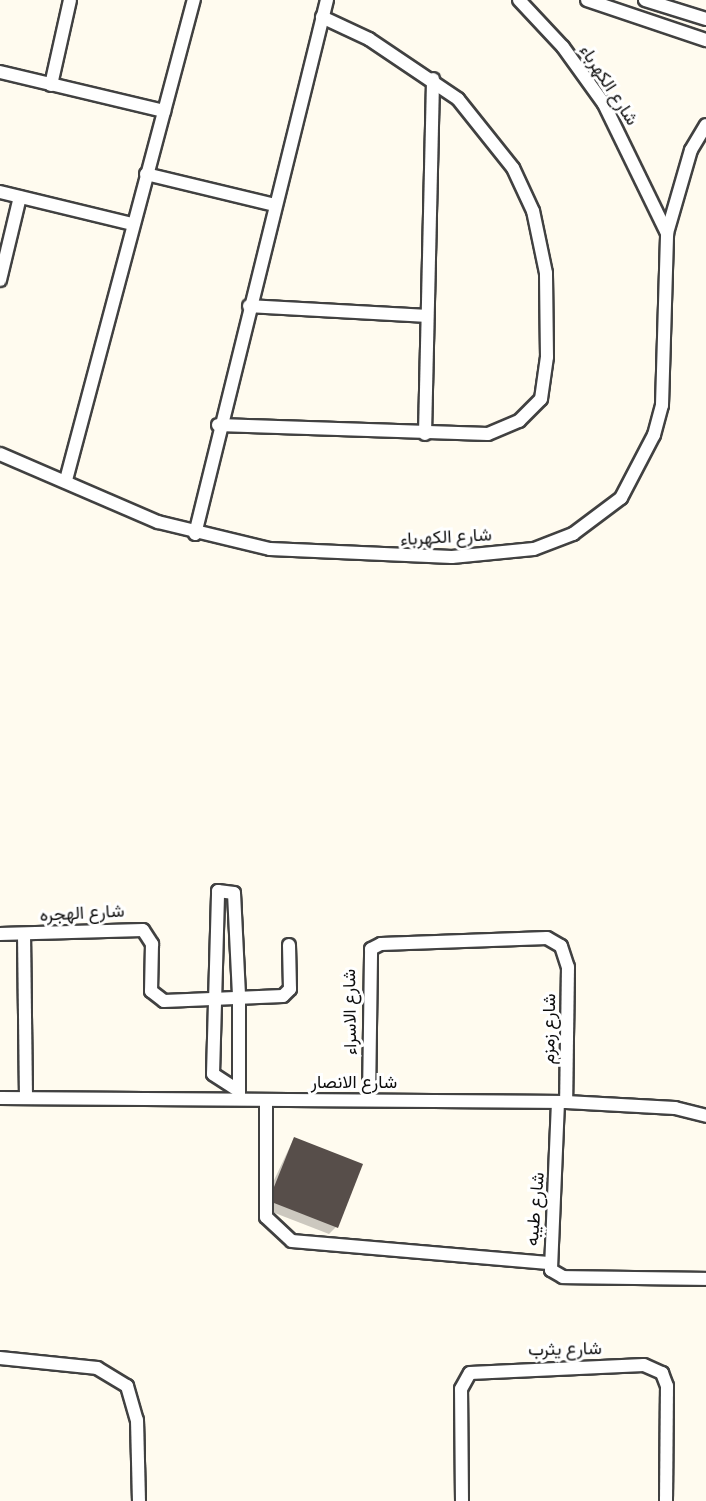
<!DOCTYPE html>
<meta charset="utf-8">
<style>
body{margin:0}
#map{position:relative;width:706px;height:1501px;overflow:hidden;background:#fffbef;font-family:"Source Serif 4",Vazirmatn,serif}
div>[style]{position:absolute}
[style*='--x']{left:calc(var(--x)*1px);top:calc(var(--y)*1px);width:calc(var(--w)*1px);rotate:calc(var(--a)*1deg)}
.shadow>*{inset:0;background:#0003}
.building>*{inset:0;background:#574e4a}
.roads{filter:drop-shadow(2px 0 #414141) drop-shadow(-2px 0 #414141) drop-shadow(0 2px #414141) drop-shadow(0 -2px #414141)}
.minor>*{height:12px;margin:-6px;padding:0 6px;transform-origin:6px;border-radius:6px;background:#fff}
span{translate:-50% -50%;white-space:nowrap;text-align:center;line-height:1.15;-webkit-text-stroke:6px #fff;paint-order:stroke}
.street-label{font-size:18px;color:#0e0e0e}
</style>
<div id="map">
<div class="shadow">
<i style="clip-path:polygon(294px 1138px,336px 1227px,329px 1234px,267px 1210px,267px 1195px)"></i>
</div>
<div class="building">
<i style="clip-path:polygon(294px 1137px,363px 1164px,338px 1228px,274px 1203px,274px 1187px)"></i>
</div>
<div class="roads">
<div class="minor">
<i style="--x:519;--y:0;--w:64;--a:46.9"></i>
<i style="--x:563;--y:47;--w:70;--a:54.3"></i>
<i style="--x:604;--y:104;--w:144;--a:64"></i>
<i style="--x:587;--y:0;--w:126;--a:18.6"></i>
<i style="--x:645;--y:0;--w:64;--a:17.3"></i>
<i style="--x:0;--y:72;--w:169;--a:13.4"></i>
<i style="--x:51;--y:85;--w:87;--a:-77.4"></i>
<i style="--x:146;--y:174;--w:133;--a:13.5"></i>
<i style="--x:0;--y:192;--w:136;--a:13.6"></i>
<i style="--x:0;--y:280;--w:85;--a:-76.5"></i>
<i style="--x:249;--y:306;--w:178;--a:3.2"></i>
<i style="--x:218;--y:425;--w:270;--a:1.9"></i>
<i style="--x:488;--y:434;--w:34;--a:-23"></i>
<i style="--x:519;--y:421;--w:31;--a:-45"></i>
<i style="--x:541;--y:399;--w:42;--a:-81.9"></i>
<i style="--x:547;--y:357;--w:84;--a:-90.7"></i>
<i style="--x:546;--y:273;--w:63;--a:-101.8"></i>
<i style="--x:533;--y:211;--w:47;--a:-114.9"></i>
<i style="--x:513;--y:168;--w:88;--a:-128.6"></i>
<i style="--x:458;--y:99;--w:107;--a:-146"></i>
<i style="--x:369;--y:39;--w:52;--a:-154.9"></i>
<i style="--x:425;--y:434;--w:355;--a:-88.7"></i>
<i style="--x:0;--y:454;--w:172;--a:23.3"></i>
<i style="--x:158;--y:522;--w:115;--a:13.6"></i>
<i style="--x:270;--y:549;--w:182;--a:2.5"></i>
<i style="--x:452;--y:557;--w:82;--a:-5.6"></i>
<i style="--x:534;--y:549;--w:42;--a:-21"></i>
<i style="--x:573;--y:534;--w:60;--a:-36.9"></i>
<i style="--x:621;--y:498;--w:71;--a:-62.4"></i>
<i style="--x:654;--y:435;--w:31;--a:-75"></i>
<i style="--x:662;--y:405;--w:172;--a:-88.3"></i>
<i style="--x:667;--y:233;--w:86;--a:-73.9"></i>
<i style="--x:691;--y:150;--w:29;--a:-59"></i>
<i style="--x:66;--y:480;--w:497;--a:-75.1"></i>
<i style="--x:195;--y:534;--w:550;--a:-76.12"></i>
<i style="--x:0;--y:934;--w:143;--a:-1.6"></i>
<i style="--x:143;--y:930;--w:17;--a:57"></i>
<i style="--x:152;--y:944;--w:47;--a:91.2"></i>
<i style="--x:151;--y:991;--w:16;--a:38"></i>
<i style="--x:164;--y:1001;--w:119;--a:-2.4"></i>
<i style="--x:283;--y:996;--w:10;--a:-45"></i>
<i style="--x:290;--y:989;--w:44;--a:-91.3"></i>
<i style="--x:24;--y:934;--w:164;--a:89.3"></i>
<i style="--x:239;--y:1091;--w:31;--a:-147"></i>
<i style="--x:213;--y:1074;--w:183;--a:-88.4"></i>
<i style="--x:218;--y:891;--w:16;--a:7"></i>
<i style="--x:234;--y:893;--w:104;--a:87.2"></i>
<i style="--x:239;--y:997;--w:102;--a:90"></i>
<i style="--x:0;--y:1098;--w:566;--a:0.4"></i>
<i style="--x:566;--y:1102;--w:109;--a:3.2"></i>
<i style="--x:675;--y:1108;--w:32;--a:14"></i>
<i style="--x:369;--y:1099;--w:150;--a:-89.2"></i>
<i style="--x:371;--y:949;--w:11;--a:-27"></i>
<i style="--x:381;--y:944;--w:166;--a:-2.1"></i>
<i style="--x:547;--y:938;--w:16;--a:30"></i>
<i style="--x:561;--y:946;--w:22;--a:72"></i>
<i style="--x:568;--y:967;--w:135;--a:90.8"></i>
<i style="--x:266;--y:1100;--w:117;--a:90"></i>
<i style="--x:266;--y:1217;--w:35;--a:43"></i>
<i style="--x:292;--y:1241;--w:257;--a:4.9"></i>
<i style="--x:558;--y:1102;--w:168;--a:92.4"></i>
<i style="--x:551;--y:1270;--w:14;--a:30"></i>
<i style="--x:563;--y:1277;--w:143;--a:0.8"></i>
<i style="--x:0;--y:1358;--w:98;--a:5.9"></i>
<i style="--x:97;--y:1368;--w:35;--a:31"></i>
<i style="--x:127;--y:1386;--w:35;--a:74"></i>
<i style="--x:137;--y:1420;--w:81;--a:88.6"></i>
<i style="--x:462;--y:1501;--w:112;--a:-90.5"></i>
<i style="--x:461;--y:1389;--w:18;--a:-61"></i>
<i style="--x:470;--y:1373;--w:174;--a:-2.6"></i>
<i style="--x:644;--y:1365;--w:20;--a:24"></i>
<i style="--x:662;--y:1373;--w:14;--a:69"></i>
<i style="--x:667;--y:1386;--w:115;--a:90.5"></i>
</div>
</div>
<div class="street-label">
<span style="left:609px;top:85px;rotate:57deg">شارع الكهرباء</span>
<span style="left:446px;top:537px;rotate:-3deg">شارع الكهرباء</span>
<span style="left:82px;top:913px;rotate:-3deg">شارع الهجره</span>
<span style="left:350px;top:1012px;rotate:-91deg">شارع الاسراء</span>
<span style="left:549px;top:1029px;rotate:-89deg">شارع زمزم</span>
<span style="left:354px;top:1082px">شارع الانصار</span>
<span style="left:535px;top:1209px;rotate:-85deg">شارع طيبه</span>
<span style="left:565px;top:1349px;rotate:-1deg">شارع يثرب</span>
</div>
</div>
